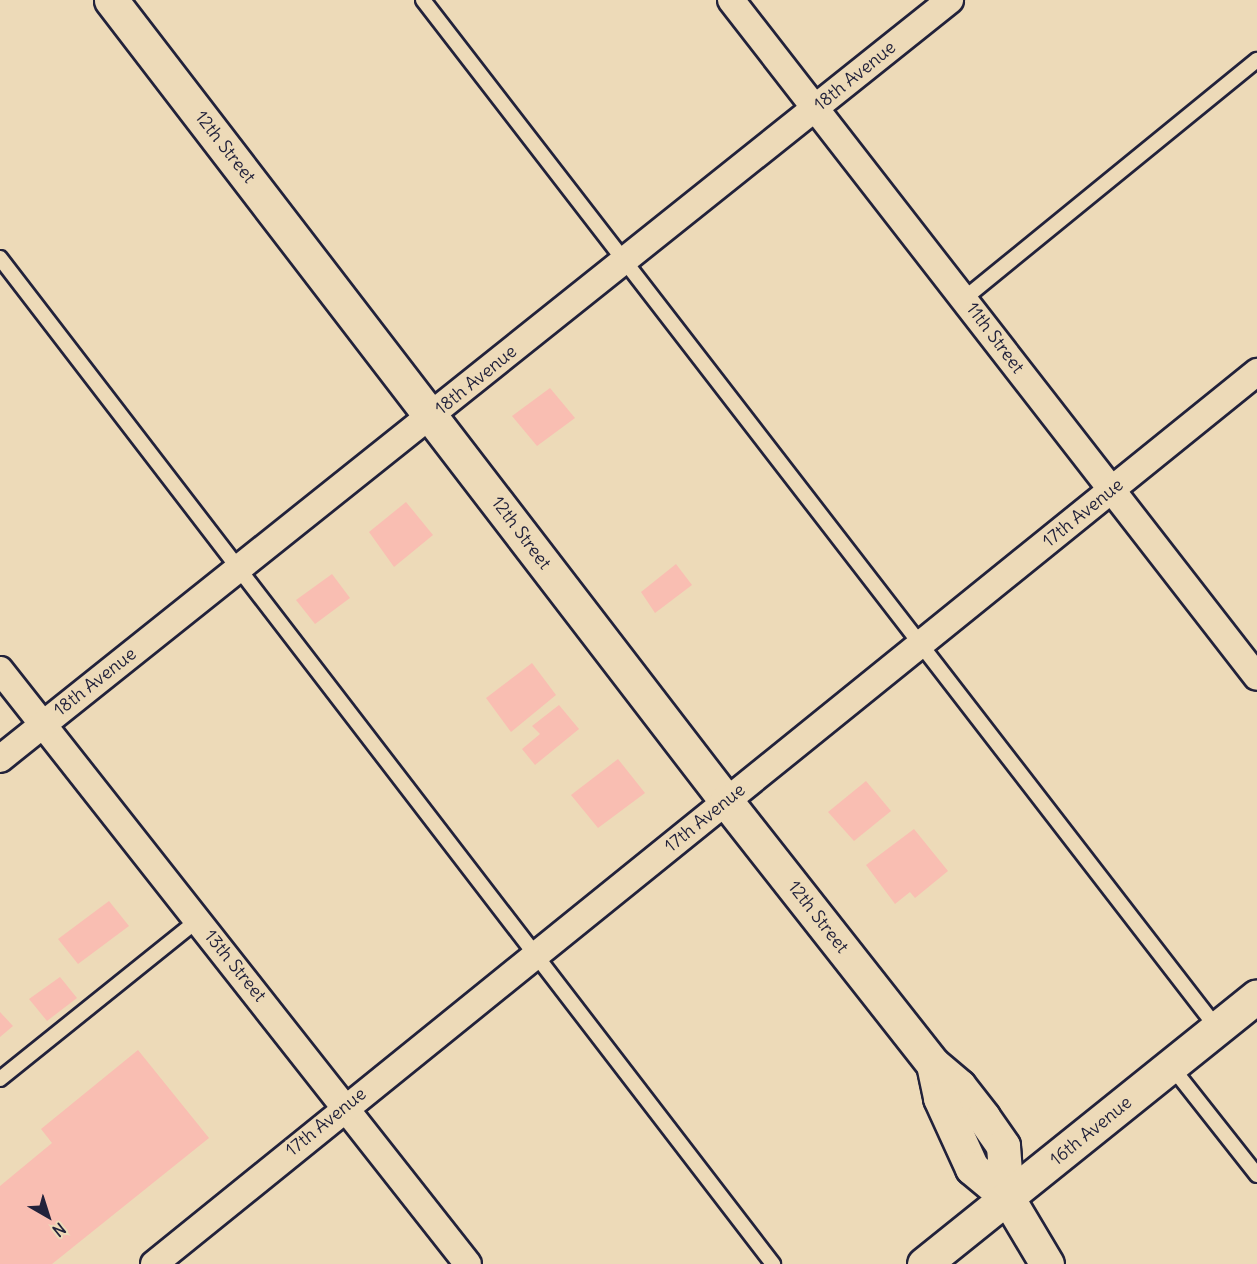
<!DOCTYPE html>
<style>
body{margin:0}
#map{position:relative;width:1257px;height:1264px;overflow:hidden;background:#eddab8;font-family:Delius,sans-serif}
div>[style]{position:absolute}
[style*='--x']{left:calc(var(--x)*1px);top:calc(var(--y)*1px);width:calc(var(--w)*1px);rotate:calc(var(--a)*1deg)}
.building>*{inset:0;background:#f9beb2}
.roads{filter:drop-shadow(2px 0 #22223b) drop-shadow(-2px 0 #22223b) drop-shadow(0 2px #22223b) drop-shadow(0 -2px #22223b)}
.lane>*{height:14px;margin:-7px;padding:0 7px;transform-origin:7px;border-radius:7px;background:#eddab8}
.street>*{height:26px;margin:-13px;padding:0 13px;transform-origin:13px;border-radius:13px;background:#eddab8}
.secondary>*{height:33px;margin:-16.5px;padding:0 16.5px;transform-origin:16.5px;border-radius:16.5px;background:#eddab8}
span{translate:-50% -50%;white-space:nowrap;text-align:center;line-height:1.15;-webkit-text-stroke:4.5px #eddab8;paint-order:stroke}
.street-label{font-size:18px;color:#22223b}
.north{position:absolute;left:18px;top:1186px;width:60px;height:60px;-webkit-text-stroke:4px #eddab8;paint-order:stroke;rotate:141deg;font-size:16px;font-weight:700;line-height:24px;text-align:center;color:#22223b}
.north::after{content:'';display:block;margin:auto;width:21px;height:27px;background:#22223b;clip-path:polygon(50% 0,100% 100%,50% 72%,0 100%)}
</style>
<div id="map">
<div class="building">
<i style="clip-path:polygon(550px 388px,575px 418px,537px 446px,512px 416px)"></i>
<i style="clip-path:polygon(406px 502px,433px 535px,394px 567px,369px 532px)"></i>
<i style="clip-path:polygon(676px 564px,692px 585px,655px 613px,641px 592px)"></i>
<i style="clip-path:polygon(332px 574px,350px 598px,315px 624px,296px 600px)"></i>
<i style="clip-path:polygon(532px 663px,556px 695px,511px 732px,486px 698px)"></i>
<i style="clip-path:polygon(559px 705px,579px 729px,535px 765px,522px 749px,540px 734px,532px 726px)"></i>
<i style="clip-path:polygon(618px 759px,645px 793px,598px 828px,571px 795px)"></i>
<i style="clip-path:polygon(866px 781px,891px 811px,854px 841px,828px 812px)"></i>
<i style="clip-path:polygon(914px 829px,948px 871px,915px 898px,910px 892px,895px 904px,866px 865px)"></i>
<i style="clip-path:polygon(109px 901px,129px 926px,78px 964px,58px 939px)"></i>
<i style="clip-path:polygon(60px 977px,77px 998px,47px 1021px,29px 999px)"></i>
<i style="clip-path:polygon(0 1012px,13px 1026px,0 1037px)"></i>
<i style="clip-path:polygon(138px 1050px,209px 1138px,52px 1264px,0 1264px,0 1186px,52px 1143px,41px 1129px)"></i>
</div>
<div class="roads">
<div class="lane">
<i style="--x:423;--y:0;--w:1299;--a:52.32"></i>
<i style="--x:0;--y:258;--w:1269;--a:52.46"></i>
<i style="--x:965;--y:298;--w:377;--a:-39.2"></i>
<i style="--x:1171;--y:1066;--w:139;--a:51.7"></i>
<i style="--x:0;--y:1079;--w:254;--a:-38.8"></i>
</div>
<div class="street">
<i style="--x:731;--y:0;--w:857;--a:52.15"></i>
<i style="--x:0;--y:670;--w:756;--a:51.77"></i>
<i style="--x:0;--y:759;--w:1216;--a:-38.62"></i>
<i style="--x:154;--y:1264;--w:1419;--a:-38.96"></i>
</div>
<div class="secondary">
<i style="--x:111;--y:0;--w:1010;--a:52.48"></i>
<i style="--x:726;--y:801;--w:335;--a:51.8"></i>
<i style="--x:933;--y:1064;--w:34;--a:40"></i>
<i style="--x:959;--y:1086;--w:39;--a:52"></i>
<i style="--x:983;--y:1117;--w:35;--a:55"></i>
<i style="--x:1003;--y:1146;--w:51;--a:85.5"></i>
<i style="--x:1007;--y:1197;--w:78;--a:59.2"></i>
<i style="--x:933;--y:1064;--w:35;--a:78"></i>
<i style="--x:940;--y:1098;--w:77;--a:65.4"></i>
<i style="--x:972;--y:1168;--w:45;--a:39.6"></i>
<i style="--x:924;--y:1264;--w:427;--a:-38.8"></i>
</div>
</div>
<div class="street-label">
<span style="left:855px;top:76px;rotate:-39deg">18th Avenue</span>
<span style="left:225px;top:147px;rotate:52deg">12th Street</span>
<span style="left:995px;top:338px;rotate:53deg">11th Street</span>
<span style="left:476px;top:380px;rotate:-39deg">18th Avenue</span>
<span style="left:1083px;top:513px;rotate:-39deg">17th Avenue</span>
<span style="left:521px;top:533px;rotate:53deg">12th Street</span>
<span style="left:95px;top:682px;rotate:-38deg">18th Avenue</span>
<span style="left:705px;top:818px;rotate:-39deg">17th Avenue</span>
<span style="left:818px;top:917px;rotate:52deg">12th Street</span>
<span style="left:235px;top:966px;rotate:51deg">13th Street</span>
<span style="left:326px;top:1122px;rotate:-39deg">17th Avenue</span>
<span style="left:1091px;top:1131px;rotate:-39deg">16th Avenue</span>
</div>
<div class="north">N</div>
</div>
